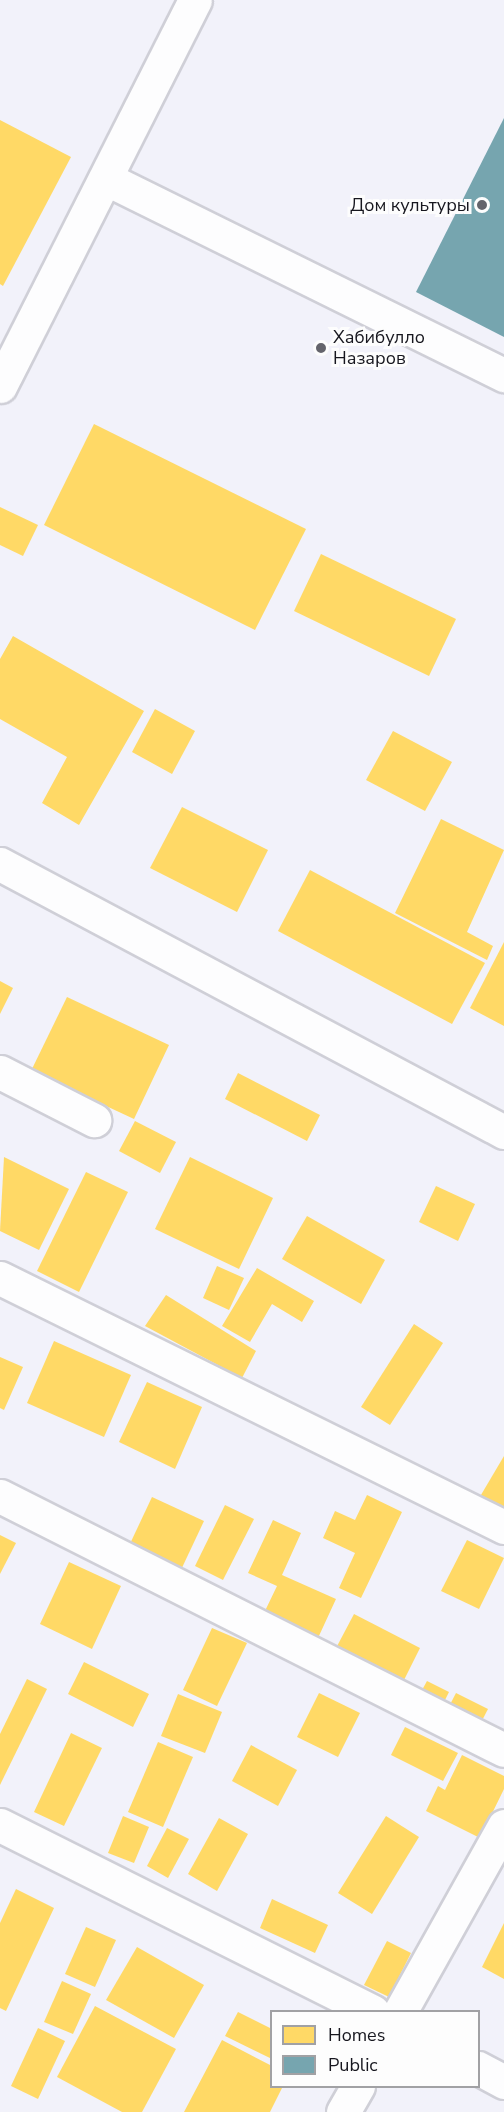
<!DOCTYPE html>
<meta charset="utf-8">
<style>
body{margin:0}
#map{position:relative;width:504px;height:2112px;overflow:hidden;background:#f2f2fa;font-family:"Nunito Sans",sans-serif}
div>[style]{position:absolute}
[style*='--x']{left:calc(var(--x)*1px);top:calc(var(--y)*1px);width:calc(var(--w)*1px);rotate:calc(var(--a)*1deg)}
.homes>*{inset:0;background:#ffd966}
.public>*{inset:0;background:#76a5af}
.roads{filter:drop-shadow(2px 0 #cfcfd7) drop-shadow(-2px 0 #cfcfd7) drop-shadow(0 2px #cfcfd7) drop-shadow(0 -2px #cfcfd7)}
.minor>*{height:33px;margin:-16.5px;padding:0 16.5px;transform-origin:16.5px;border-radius:16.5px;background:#fdfdfe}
.tertiary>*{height:33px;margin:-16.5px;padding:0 16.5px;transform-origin:16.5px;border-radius:16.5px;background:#fdfdfe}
.dots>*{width:16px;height:16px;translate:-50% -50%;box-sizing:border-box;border:3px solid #fdfdfd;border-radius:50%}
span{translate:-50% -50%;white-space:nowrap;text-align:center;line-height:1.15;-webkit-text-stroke:6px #fdfdfd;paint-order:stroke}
.poi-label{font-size:18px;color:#17171f}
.right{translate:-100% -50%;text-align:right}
.left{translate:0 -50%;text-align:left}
.legend{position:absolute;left:270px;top:2010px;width:210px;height:78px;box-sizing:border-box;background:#fdfdfd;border:2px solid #a1a1a4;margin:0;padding:8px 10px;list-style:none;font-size:18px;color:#17171f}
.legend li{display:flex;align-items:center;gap:12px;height:30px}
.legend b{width:30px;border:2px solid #a1a1a4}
</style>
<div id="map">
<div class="homes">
<i style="clip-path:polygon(0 120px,71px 157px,3px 286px,0 284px)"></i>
<i style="clip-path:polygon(94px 424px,306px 529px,255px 630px,44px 525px)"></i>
<i style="clip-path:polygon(0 507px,38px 525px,23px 556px,0 545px)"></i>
<i style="clip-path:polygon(321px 554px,456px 619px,429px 676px,294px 611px)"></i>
<i style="clip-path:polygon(13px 636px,144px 711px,79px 825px,42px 803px,67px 757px,0 719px,0 659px)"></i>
<i style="clip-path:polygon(155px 709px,195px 731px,172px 774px,132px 752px)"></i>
<i style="clip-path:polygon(393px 731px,452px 762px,425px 811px,366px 780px)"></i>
<i style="clip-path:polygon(182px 807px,268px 850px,237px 912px,150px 868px)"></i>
<i style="clip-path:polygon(441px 819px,504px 850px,467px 932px,493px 946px,487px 960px,395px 913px)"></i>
<i style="clip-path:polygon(310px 870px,485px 963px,452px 1024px,278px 931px)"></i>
<i style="clip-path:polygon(504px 942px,504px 1026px,470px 1008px)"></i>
<i style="clip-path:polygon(0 981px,13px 988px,0 1014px)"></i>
<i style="clip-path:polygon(67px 997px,169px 1045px,134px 1119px,31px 1071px)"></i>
<i style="clip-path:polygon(238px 1073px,320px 1115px,307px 1141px,225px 1099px)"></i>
<i style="clip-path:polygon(135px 1121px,176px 1142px,160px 1173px,119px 1151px)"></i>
<i style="clip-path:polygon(4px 1157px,69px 1189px,39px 1250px,0 1231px)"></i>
<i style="clip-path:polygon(190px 1157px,273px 1198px,239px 1269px,155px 1229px)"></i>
<i style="clip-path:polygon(86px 1172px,128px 1192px,79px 1292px,37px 1271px)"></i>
<i style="clip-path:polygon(436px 1186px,475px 1204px,458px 1241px,419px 1222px)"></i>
<i style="clip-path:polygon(307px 1216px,385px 1260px,361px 1304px,282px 1259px)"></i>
<i style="clip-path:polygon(217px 1266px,244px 1278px,229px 1310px,203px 1298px)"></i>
<i style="clip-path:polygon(257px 1268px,314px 1301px,302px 1322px,272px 1304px,250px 1342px,222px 1326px)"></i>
<i style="clip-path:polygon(166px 1295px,256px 1351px,242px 1378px,145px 1326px)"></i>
<i style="clip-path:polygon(414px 1324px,443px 1343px,390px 1425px,361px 1407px)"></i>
<i style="clip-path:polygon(54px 1341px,131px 1375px,104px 1437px,27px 1403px)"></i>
<i style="clip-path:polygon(0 1357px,23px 1367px,4px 1410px,0 1408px)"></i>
<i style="clip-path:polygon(147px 1382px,202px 1407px,175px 1469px,119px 1442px)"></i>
<i style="clip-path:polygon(504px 1456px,504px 1516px,478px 1500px)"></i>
<i style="clip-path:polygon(367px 1495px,402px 1512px,361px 1598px,339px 1588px,355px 1553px,323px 1538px,335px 1511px,355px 1520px)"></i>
<i style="clip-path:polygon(152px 1497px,204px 1521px,180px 1572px,128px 1548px)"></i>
<i style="clip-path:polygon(225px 1505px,254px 1519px,223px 1580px,195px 1566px)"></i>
<i style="clip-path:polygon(273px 1520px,301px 1533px,282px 1575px,336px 1599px,318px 1638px,264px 1613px,277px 1586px,248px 1573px)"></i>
<i style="clip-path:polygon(0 1535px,16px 1543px,0 1574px)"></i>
<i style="clip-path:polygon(467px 1540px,504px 1558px,479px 1609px,441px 1591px)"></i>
<i style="clip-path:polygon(69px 1562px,121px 1586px,92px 1649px,40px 1624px)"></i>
<i style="clip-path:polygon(354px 1614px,420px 1648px,402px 1684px,335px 1650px)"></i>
<i style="clip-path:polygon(212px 1628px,247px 1643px,217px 1706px,183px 1690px)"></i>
<i style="clip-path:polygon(84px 1662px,149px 1694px,133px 1727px,68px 1694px)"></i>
<i style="clip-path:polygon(27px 1679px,47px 1689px,0 1785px,0 1734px)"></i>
<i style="clip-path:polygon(427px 1681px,449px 1692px,439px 1712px,416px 1701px)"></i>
<i style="clip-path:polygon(319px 1693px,360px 1713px,338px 1757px,297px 1737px)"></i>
<i style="clip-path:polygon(456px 1693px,488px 1709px,476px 1732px,444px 1716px)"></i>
<i style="clip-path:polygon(178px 1694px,222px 1712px,205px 1753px,161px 1736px)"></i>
<i style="clip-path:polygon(405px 1727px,458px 1753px,443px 1781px,391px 1755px)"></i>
<i style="clip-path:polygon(71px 1733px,102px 1748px,64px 1826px,34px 1812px)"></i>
<i style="clip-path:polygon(158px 1742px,193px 1757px,163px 1827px,128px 1812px)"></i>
<i style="clip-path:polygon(251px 1745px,297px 1770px,278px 1806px,232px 1781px)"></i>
<i style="clip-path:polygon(462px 1755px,504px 1776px,504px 1789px,480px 1838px,426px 1811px,438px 1786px,445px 1790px)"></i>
<i style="clip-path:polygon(123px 1816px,149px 1827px,134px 1863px,108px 1853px)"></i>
<i style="clip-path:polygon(386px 1816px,419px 1837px,372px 1914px,338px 1893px)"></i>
<i style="clip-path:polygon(219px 1818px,248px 1834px,217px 1891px,188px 1874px)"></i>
<i style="clip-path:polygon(167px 1828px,189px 1839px,168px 1878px,147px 1866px)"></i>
<i style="clip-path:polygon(16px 1889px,54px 1908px,6px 2011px,0 2008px,0 1923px)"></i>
<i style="clip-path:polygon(272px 1899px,328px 1925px,315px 1953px,260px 1928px)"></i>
<i style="clip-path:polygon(504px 1923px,504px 1979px,482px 1967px)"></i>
<i style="clip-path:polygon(86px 1927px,116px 1940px,95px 1987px,65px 1974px)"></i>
<i style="clip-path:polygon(387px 1941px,411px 1953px,389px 1997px,364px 1985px)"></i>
<i style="clip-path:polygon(137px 1947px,204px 1985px,174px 2038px,106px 2000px)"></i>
<i style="clip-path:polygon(62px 1981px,91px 1994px,73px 2034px,44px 2022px)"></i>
<i style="clip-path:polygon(95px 2006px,176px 2049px,142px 2112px,122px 2112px,57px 2077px)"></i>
<i style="clip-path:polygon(238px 2012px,272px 2029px,272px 2059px,225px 2036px)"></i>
<i style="clip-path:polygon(38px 2028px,65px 2041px,38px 2099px,11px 2086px)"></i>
<i style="clip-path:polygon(222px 2040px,272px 2066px,272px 2086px,283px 2086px,270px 2112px,184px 2112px)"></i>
</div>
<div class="public">
<i style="clip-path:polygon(504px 118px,504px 337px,416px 292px)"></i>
</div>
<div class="roads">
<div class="minor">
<i style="--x:107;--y:179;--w:443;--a:26.3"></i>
<i style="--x:0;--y:386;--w:432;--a:-63.2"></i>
<i style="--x:0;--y:1072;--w:106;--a:27.1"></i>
<i style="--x:0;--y:1278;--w:562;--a:26.29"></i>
<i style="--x:0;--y:1496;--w:564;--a:26.75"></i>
<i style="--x:0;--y:1825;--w:417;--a:26.6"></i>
<i style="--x:400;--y:2012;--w:213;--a:-60.8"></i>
<i style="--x:478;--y:2068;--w:30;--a:28"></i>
<i style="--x:343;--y:2112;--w:30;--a:-60"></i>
</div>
<div class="tertiary">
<i style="--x:0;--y:864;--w:571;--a:28"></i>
</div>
</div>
<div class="dots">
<i style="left:482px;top:205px;background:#64646c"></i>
<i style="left:321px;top:348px;background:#64646c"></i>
</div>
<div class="poi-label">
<span class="right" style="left:470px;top:205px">Дом культуры</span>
<span class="left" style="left:333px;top:348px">Хабибулло<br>Назаров</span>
</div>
<ul class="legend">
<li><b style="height:16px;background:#ffd966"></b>Homes</li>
<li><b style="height:16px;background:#76a5af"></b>Public</li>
</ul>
</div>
